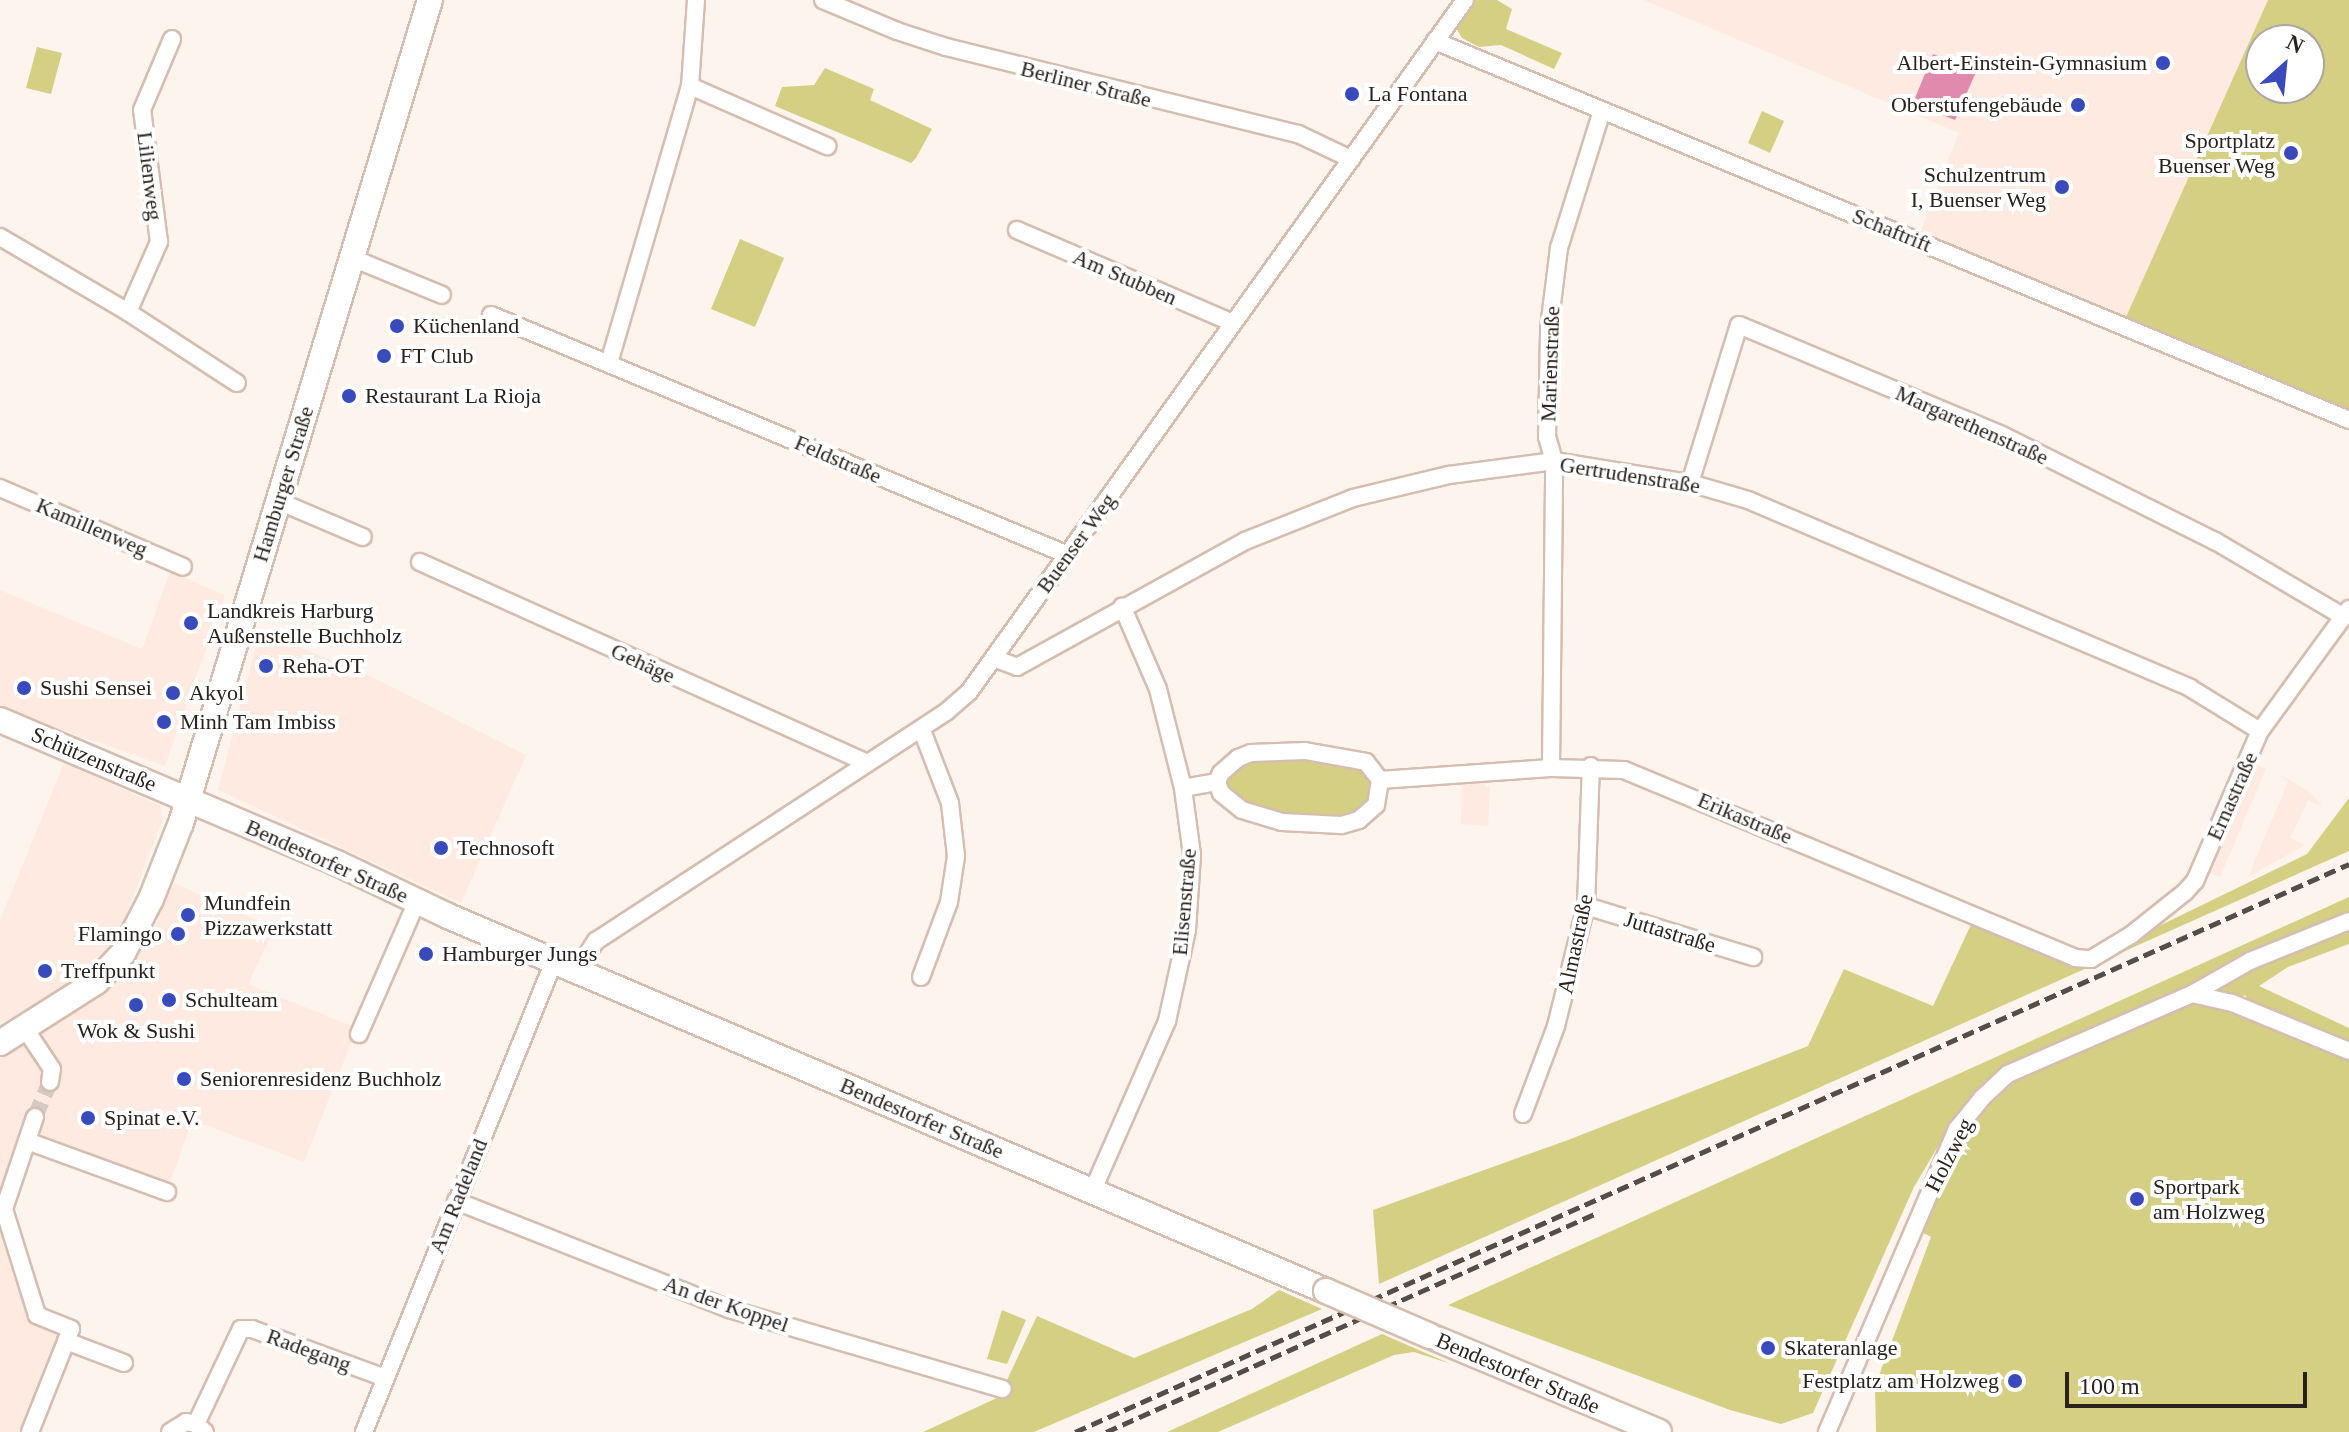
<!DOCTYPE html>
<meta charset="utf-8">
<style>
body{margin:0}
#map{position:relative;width:2349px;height:1432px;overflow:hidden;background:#fef4ee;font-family:"Times New Roman",serif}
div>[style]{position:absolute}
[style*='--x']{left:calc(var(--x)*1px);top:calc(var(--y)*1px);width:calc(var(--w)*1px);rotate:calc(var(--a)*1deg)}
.built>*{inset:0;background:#feeae0}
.green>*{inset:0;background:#d5cf84}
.water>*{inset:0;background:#e08bae}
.street-tunnel>*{height:16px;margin-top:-8px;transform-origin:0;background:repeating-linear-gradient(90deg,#d4cac4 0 16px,transparent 0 24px)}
.roads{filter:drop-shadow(2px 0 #d5bdb0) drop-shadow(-2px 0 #d5bdb0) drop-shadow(0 2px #d5bdb0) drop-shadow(0 -2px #d5bdb0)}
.street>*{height:16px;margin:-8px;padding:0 8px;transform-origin:8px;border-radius:8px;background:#fff}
.secondary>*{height:24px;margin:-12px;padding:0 12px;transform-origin:12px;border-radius:12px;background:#fff}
.rail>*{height:5px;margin-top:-2.5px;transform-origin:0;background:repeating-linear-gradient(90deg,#564d47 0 12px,transparent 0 18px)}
.bridges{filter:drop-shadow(2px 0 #d5bdb0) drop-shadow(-2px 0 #d5bdb0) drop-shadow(0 2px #d5bdb0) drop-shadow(0 -2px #d5bdb0)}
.secondary-bridge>*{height:24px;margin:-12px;padding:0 12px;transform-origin:12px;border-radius:12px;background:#fff}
.dots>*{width:22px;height:22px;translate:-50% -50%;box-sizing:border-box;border:4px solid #fff;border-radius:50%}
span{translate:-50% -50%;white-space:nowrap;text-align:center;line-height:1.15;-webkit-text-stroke:8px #fff;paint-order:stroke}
.poi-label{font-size:22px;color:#2b221d}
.right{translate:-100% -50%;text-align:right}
.left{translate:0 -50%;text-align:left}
.street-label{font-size:22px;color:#2b221d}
.north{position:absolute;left:2245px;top:24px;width:80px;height:80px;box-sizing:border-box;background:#fff;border:2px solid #aaa7a5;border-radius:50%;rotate:27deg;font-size:22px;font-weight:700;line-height:32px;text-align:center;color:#2b221d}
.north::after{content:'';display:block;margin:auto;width:28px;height:36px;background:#394abd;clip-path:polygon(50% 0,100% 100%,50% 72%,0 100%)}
.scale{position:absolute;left:2065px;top:1372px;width:242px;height:36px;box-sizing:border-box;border:4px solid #2b221d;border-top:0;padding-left:10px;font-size:24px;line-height:28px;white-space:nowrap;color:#2b221d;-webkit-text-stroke:6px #fff;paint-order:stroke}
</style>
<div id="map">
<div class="built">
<i style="clip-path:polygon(1644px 0,2268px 0,2122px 326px,1917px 240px,1959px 133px)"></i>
<i style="clip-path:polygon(170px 572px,225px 595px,165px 766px,0 708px,0 590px,142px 649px)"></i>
<i style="clip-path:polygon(260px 631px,368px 675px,526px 755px,461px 903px,218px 790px)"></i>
<i style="clip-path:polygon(64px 763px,161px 806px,163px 819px,123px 923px,106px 949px,76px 978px,32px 1009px,0 1023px,0 920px)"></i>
<i style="clip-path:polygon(2255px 764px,2266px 769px,2220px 877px,2209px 872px)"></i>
<i style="clip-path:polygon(2277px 773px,2310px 792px,2323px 807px,2308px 800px,2290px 838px,2305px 845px,2248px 877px,2288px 782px)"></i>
<i style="clip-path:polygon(1462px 778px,1485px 779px,1485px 787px,1490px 787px,1488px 826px,1461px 824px)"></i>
<i style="clip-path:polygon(174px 883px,275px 928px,248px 984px,357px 1028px,304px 1162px,192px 1120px,167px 1192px,27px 1141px,4px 1209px,37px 1315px,71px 1329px,30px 1432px,0 1432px,0 1054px,92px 1002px,117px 981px,151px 935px)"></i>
</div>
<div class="green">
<i style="clip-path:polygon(1474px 0,1497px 0,1512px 9px,1506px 29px,1562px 53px,1554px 69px,1501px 45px,1479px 47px,1462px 38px,1456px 28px)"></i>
<i style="clip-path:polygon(evenodd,2268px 0,2349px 0,2349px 420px,2122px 326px,2268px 0,2261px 40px,2309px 40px,2309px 88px,2261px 88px,2261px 40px)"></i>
<i style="clip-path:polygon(37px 47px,62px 53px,51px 94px,26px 88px)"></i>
<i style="clip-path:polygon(825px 68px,874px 89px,870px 100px,932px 129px,916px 158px,911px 163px,775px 106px,782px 87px,814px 85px)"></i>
<i style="clip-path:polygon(1762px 111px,1784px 121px,1770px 153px,1748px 143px)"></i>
<i style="clip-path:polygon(740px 239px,784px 258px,755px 327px,711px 309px)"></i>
<i style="clip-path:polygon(1350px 756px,1380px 780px,1359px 820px,1282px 822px,1231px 805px,1221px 773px,1238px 758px)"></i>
<i style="clip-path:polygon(2349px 798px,2349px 851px,1379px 1284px,1373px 1210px,1568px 1140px,1808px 1046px,1844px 969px,1933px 1006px,1975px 916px,2091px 959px,2307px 854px)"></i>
<i style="clip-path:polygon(2349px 897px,2349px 944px,2288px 967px,2259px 986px,2349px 1028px,2349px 1040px,2249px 1002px,2245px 995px,2233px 1003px,2349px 1051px,2349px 1432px,1876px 1432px,1875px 1386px,1931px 1237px,1914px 1228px,1938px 1170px,2005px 1068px,1957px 1114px,1914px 1187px,1813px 1413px,1781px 1424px,1730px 1410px,1448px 1305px)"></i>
<i style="clip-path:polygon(1279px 1290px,1322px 1309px,1034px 1432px,923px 1432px,999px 1397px,1037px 1316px,1134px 1358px,1252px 1309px)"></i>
<i style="clip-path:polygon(1002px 1310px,1026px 1320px,1007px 1364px,987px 1359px)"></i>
<i style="clip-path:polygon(1382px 1334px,1451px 1364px,1414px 1352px,1394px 1355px,1218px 1432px,1167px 1432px)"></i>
</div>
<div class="water">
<i style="clip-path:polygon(1933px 54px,1976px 72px,1955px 120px,1913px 103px)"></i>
</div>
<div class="street-tunnel">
<i style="--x:35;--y:1117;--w:38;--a:-67"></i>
</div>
<div class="roads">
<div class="street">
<i style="--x:823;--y:0;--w:80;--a:22.7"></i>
<i style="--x:897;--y:31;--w:52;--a:18.1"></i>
<i style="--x:946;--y:47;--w:363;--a:13.9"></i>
<i style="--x:1298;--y:134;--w:59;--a:25.3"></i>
<i style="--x:1435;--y:41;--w:989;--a:22.52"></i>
<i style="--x:690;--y:86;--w:150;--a:23.7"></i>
<i style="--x:1017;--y:230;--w:235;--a:23.3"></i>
<i style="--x:0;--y:237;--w:148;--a:30.4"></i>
<i style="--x:128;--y:312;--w:130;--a:33.1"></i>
<i style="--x:352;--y:258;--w:97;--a:22.3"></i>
<i style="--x:128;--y:312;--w:77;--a:-66.1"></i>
<i style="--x:159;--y:242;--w:133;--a:-97.3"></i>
<i style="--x:142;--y:110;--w:77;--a:-67.1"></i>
<i style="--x:491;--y:315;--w:625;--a:22.58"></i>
<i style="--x:609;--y:363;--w:289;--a:-73.7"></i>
<i style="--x:690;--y:86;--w:86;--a:-86"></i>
<i style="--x:1690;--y:483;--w:165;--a:-72.8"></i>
<i style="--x:1739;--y:325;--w:285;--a:22.7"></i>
<i style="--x:2002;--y:435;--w:238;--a:26.5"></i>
<i style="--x:2215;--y:541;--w:150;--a:30.5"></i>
<i style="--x:0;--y:488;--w:199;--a:23.3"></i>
<i style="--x:278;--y:501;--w:92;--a:23"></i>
<i style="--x:420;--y:562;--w:490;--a:24.2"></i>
<i style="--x:994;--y:658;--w:25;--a:21"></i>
<i style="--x:1017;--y:667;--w:260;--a:-28.9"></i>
<i style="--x:1245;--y:541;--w:116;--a:-21.7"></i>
<i style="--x:1353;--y:498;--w:99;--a:-13.5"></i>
<i style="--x:1449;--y:475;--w:106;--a:-7.6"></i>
<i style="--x:1554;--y:461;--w:138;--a:9.2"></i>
<i style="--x:1690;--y:483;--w:60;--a:16.3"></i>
<i style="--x:1748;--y:500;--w:480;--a:23"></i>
<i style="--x:2190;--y:688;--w:82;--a:31.6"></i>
<i style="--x:1305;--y:751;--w:62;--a:10.2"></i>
<i style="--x:1366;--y:762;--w:23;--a:52"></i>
<i style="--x:1380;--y:780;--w:25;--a:99"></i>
<i style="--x:1376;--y:805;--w:23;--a:139"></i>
<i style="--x:1359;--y:820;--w:19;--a:164"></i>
<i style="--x:1341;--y:825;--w:59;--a:-177.1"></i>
<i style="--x:1282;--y:822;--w:42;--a:-163.3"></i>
<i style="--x:1242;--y:810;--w:27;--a:-141"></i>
<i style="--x:1221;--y:793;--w:12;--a:-110"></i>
<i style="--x:1217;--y:782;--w:10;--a:-66"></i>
<i style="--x:1221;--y:773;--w:23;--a:-41"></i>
<i style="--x:1238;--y:758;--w:14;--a:-21"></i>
<i style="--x:1251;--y:753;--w:54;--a:-2.1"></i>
<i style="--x:1551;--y:768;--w:307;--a:-89.4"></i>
<i style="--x:1554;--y:461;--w:25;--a:-106"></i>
<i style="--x:1547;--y:437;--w:109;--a:-88.9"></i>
<i style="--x:1549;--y:328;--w:81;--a:-82.9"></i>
<i style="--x:1559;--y:248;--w:144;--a:-72.6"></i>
<i style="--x:1380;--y:780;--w:171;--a:-4"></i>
<i style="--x:1551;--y:768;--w:73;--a:1.6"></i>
<i style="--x:1624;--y:770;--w:489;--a:22.6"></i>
<i style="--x:2075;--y:958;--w:16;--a:4"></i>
<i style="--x:2091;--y:959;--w:47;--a:-31"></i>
<i style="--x:2131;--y:935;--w:69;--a:-38.5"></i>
<i style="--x:2185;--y:892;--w:15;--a:-48"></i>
<i style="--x:2195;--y:881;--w:163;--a:-66.6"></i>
<i style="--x:2260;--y:731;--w:151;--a:-53.9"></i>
<i style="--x:1183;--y:788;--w:35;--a:-10"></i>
<i style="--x:1586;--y:906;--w:175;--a:17"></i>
<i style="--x:577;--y:970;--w:35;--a:-57"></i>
<i style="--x:596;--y:941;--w:418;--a:-33.2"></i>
<i style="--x:946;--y:712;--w:30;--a:-41"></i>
<i style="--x:969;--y:692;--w:851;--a:-54.37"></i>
<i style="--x:921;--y:977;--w:80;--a:-69.5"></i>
<i style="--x:949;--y:902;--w:47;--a:-81.3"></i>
<i style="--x:956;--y:856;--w:53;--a:-96.5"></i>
<i style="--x:950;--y:803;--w:80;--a:-111.1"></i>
<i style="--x:2192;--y:994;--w:41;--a:12.7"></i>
<i style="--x:2232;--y:1003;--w:126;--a:22.3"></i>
<i style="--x:24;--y:1027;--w:50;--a:56.3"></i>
<i style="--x:52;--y:1069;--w:13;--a:99"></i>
<i style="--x:359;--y:1034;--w:145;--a:-66.4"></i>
<i style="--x:1523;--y:1114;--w:94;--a:-69.4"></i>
<i style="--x:1556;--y:1026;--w:124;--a:-76"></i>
<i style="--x:1586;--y:906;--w:140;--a:-88"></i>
<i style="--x:27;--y:1141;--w:149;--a:20"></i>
<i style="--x:1092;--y:1192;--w:187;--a:-66.3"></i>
<i style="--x:1167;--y:1021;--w:93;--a:-77.6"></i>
<i style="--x:1187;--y:930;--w:75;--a:-86.2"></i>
<i style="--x:1192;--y:855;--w:68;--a:-97.7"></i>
<i style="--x:1183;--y:788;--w:102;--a:-104.2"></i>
<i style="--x:1158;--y:689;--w:90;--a:-113.4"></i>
<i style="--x:456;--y:1201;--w:294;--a:21.6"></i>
<i style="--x:729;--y:1309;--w:285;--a:16.3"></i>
<i style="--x:66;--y:1341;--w:62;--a:20.8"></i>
<i style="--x:196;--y:1424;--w:105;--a:-64.7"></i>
<i style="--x:241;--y:1329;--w:11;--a:0"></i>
<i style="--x:252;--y:1329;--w:142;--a:20.2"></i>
<i style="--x:30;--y:1432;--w:111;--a:-68.3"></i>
<i style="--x:71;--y:1329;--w:37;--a:-158"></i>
<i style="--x:37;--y:1315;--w:111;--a:-107.3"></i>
<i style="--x:4;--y:1209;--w:97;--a:-71.4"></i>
<i style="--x:170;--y:1432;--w:19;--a:-32"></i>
<i style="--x:186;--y:1422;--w:10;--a:11"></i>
<i style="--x:196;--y:1424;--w:12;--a:42"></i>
<i style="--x:364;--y:1432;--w:508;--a:-68.03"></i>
<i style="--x:1827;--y:1432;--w:330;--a:-66.8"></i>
<i style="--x:1957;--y:1129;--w:40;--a:-51"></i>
<i style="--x:1982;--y:1098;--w:35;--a:-43"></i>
<i style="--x:2008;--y:1074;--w:201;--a:-23.5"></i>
<i style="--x:2192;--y:994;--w:67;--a:-29.6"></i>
<i style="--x:2250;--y:961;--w:107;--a:-22"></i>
</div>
<div class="secondary">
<i style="--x:0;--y:720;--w:366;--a:23"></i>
<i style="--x:337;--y:863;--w:123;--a:25.5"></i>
<i style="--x:448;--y:916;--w:955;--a:23.13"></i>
<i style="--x:0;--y:1043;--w:114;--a:-32.4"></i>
<i style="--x:96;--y:982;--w:40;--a:-47"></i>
<i style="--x:123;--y:953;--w:61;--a:-62.6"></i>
<i style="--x:151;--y:899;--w:82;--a:-68.5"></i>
<i style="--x:181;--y:823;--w:860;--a:-73.17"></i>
<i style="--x:1430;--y:1336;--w:248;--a:22.7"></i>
</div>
</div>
<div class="rail">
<i style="--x:1075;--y:1432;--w:1395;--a:-24.03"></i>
<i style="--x:1106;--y:1432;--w:540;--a:-24.05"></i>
</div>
<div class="bridges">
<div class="secondary-bridge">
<i style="--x:1326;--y:1291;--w:113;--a:23.4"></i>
</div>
</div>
<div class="dots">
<i style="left:2163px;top:63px;background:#394abd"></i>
<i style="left:1352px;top:94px;background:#394abd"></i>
<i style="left:2078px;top:105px;background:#394abd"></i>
<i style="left:2291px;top:153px;background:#394abd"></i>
<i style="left:2062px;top:187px;background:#394abd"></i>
<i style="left:397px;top:326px;background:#394abd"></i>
<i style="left:384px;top:356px;background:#394abd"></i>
<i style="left:349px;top:396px;background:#394abd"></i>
<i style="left:191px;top:623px;background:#394abd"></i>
<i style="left:266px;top:666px;background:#394abd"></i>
<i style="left:24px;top:688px;background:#394abd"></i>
<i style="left:173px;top:693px;background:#394abd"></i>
<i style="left:164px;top:722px;background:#394abd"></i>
<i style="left:441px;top:848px;background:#394abd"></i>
<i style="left:188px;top:915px;background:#394abd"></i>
<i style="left:178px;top:934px;background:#394abd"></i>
<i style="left:426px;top:954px;background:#394abd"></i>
<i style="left:45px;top:971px;background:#394abd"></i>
<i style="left:169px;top:1000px;background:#394abd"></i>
<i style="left:136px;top:1005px;background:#394abd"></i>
<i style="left:184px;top:1079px;background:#394abd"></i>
<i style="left:88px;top:1118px;background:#394abd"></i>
<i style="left:2137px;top:1199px;background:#394abd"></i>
<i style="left:1768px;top:1348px;background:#394abd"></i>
<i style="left:2015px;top:1381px;background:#394abd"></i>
</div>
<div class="poi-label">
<span class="right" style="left:2147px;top:63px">Albert-Einstein-Gymnasium</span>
<span class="left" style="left:1368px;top:94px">La Fontana</span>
<span class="right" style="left:2062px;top:105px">Oberstufengebäude</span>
<span class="right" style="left:2275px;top:153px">Sportplatz<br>Buenser Weg</span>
<span class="right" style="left:2046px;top:187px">Schulzentrum<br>I, Buenser Weg</span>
<span class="left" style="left:413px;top:326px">Küchenland</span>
<span class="left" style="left:400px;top:356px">FT Club</span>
<span class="left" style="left:365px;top:396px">Restaurant La Rioja</span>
<span class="left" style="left:207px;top:623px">Landkreis Harburg<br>Außenstelle Buchholz</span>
<span class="left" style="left:282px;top:666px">Reha-OT</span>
<span class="left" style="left:40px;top:688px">Sushi Sensei</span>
<span class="left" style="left:189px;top:693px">Akyol</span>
<span class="left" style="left:180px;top:722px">Minh Tam Imbiss</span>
<span class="left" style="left:457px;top:848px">Technosoft</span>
<span class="left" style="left:204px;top:915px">Mundfein<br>Pizzawerkstatt</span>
<span class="right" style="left:162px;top:934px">Flamingo</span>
<span class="left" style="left:442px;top:954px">Hamburger Jungs</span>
<span class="left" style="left:61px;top:971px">Treffpunkt</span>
<span class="left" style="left:185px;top:1000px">Schulteam</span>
<span style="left:136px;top:1031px">Wok &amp; Sushi</span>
<span class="left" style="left:200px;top:1079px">Seniorenresidenz Buchholz</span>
<span class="left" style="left:104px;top:1118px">Spinat e.V.</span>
<span class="left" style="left:2153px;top:1199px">Sportpark<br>am Holzweg</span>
<span class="left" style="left:1784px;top:1348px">Skateranlage</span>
<span class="right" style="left:1999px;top:1381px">Festplatz am Holzweg</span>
</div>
<div class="street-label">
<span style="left:1086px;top:84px;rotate:14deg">Berliner Straße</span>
<span style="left:150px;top:176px;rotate:83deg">Lilienweg</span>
<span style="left:1892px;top:230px;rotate:22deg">Schaftrift</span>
<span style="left:1125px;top:277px;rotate:23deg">Am Stubben</span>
<span style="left:1550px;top:364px;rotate:-88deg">Marienstraße</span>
<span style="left:1972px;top:425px;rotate:24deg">Margarethenstraße</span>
<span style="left:838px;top:459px;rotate:23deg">Feldstraße</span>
<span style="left:1630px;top:475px;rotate:9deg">Gertrudenstraße</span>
<span style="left:283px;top:484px;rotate:-73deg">Hamburger Straße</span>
<span style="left:92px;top:527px;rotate:23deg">Kamillenweg</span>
<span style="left:1076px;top:543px;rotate:-54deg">Buenser Weg</span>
<span style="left:643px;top:663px;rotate:24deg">Gehäge</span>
<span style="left:94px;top:759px;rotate:23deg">Schützenstraße</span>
<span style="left:2232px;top:796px;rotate:-66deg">Ernastraße</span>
<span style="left:1745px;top:818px;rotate:23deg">Erikastraße</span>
<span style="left:327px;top:861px;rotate:24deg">Bendestorfer Straße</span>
<span style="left:1184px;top:902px;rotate:-85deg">Elisenstraße</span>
<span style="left:1670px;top:932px;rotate:17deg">Juttastraße</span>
<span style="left:1575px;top:944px;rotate:-78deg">Almastraße</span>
<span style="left:922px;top:1118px;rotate:23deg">Bendestorfer Straße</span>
<span style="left:1949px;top:1155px;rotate:-63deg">Holzweg</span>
<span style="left:458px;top:1196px;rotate:-68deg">Am Radeland</span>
<span style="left:726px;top:1304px;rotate:19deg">An der Koppel</span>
<span style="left:309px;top:1350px;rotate:20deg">Radegang</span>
<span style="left:1518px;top:1373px;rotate:23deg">Bendestorfer Straße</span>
</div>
<div class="north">N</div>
<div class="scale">100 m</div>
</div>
